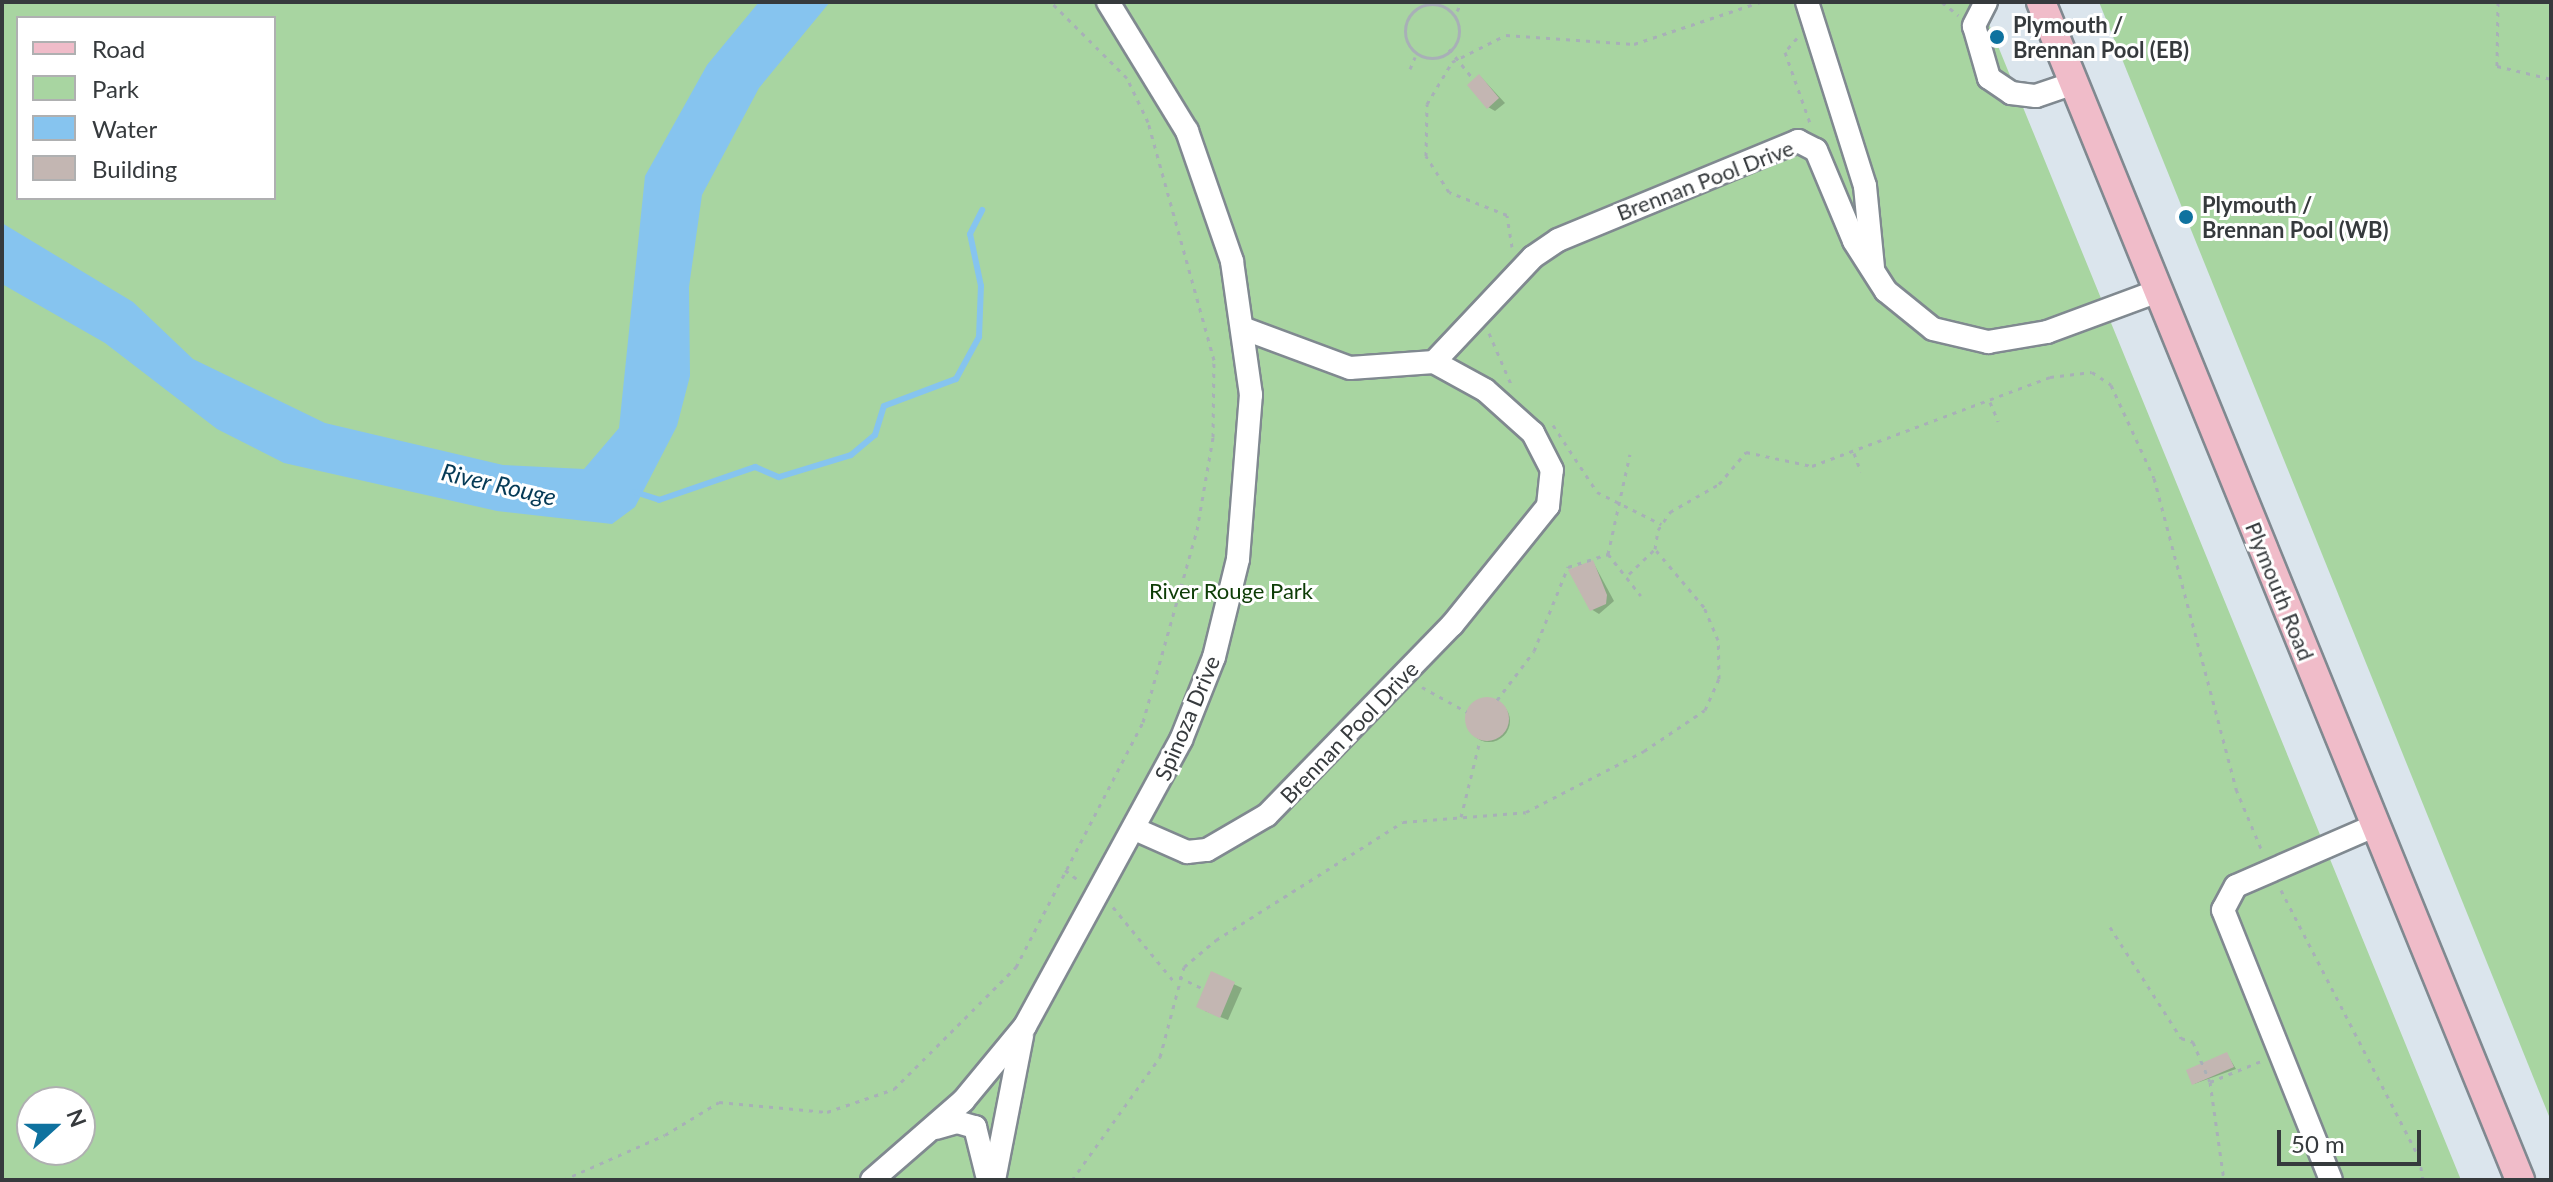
<!DOCTYPE html>
<style>
body{margin:0}
#map{position:relative;width:2553px;height:1182px;overflow:hidden;background:#dbe5ed;font-family:Lato,sans-serif}
div>[style]{position:absolute}
[style*='--x']{left:calc(var(--x)*1px);top:calc(var(--y)*1px);width:calc(var(--w)*1px);rotate:calc(var(--a)*1deg)}
.green>*{inset:0;background:#a8d5a1}
.water>*{inset:0;background:#86c4ef}
.shadow>*{inset:0;background:#0003}
.round{border-radius:50%}
.stream>*{height:6px;margin:-3px;padding:0 3px;transform-origin:3px;border-radius:3px;background:#86c4ef}
.building>*{inset:0;background:#c3b6b2}
.path>*{height:3px;margin-top:-1.5px;transform-origin:0;background:repeating-linear-gradient(90deg,#a8b0b7 0 4px,transparent 0 10px)}
.path>.ring{margin:-1.5px;padding:0;box-sizing:content-box;background:none;border:3px solid #a8b0b7;border-radius:50%}
.roads{filter:drop-shadow(2px 0 #808990) drop-shadow(-2px 0 #808990) drop-shadow(0 2px #808990) drop-shadow(0 -2px #808990)}
.minor>*{height:22px;margin:-11px;padding:0 11px;transform-origin:11px;border-radius:11px;background:#fff}
.major>*{height:28px;margin:-14px;padding:0 14px;transform-origin:14px;border-radius:14px;background:#f0bcc9}
.dots>*{width:22px;height:22px;translate:-50% -50%;box-sizing:border-box;border:4px solid #fff;border-radius:50%}
span{translate:-50% -50%;white-space:nowrap;text-align:center;line-height:1.15;-webkit-text-stroke:6px #fff;paint-order:stroke}
.poi-label{font-size:22px;color:#363a3d;font-weight:700}
.left{translate:0 -50%;text-align:left}
.street-label{font-size:22px;color:#363a3d}
.park-label{font-size:22px;color:#0d3c06}
.water-label{font-size:24px;color:#053a56;font-style:italic}
.frame{position:absolute;inset:0;border:4px solid #363a3d;pointer-events:none}
.legend{position:absolute;left:16px;top:16px;width:260px;height:184px;box-sizing:border-box;background:#fff;border:2px solid #afb0b1;margin:0;padding:10px 14px;list-style:none;font-size:24px;color:#363a3d}
.legend li{display:flex;align-items:center;gap:16px;height:40px}
.legend b{width:40px;border:2px solid #afb0b1}
.north{position:absolute;left:16px;top:1086px;width:80px;height:80px;box-sizing:border-box;background:#fff;border:2px solid #afb0b1;border-radius:50%;rotate:69deg;font-size:22px;font-weight:700;line-height:32px;text-align:center;color:#363a3d}
.north::after{content:'';display:block;margin:auto;width:28px;height:36px;background:#0f729f;clip-path:polygon(50% 0,100% 100%,50% 72%,0 100%)}
.scale{position:absolute;left:2277px;top:1130px;width:144px;height:36px;box-sizing:border-box;border:4px solid #363a3d;border-top:0;padding-left:10px;font-size:24px;line-height:28px;white-space:nowrap;color:#363a3d;-webkit-text-stroke:6px #fff;paint-order:stroke}
</style>
<div id="map">
<div class="green">
<i style="clip-path:polygon(evenodd,2px 2px,1980px 2px,2461px 1180px,2px 1180px,2px 2px,18px 18px,274px 18px,274px 198px,18px 198px,18px 18px,2px 2px,32px 1102px,80px 1102px,80px 1150px,32px 1150px,32px 1102px)"></i>
<i style="clip-path:polygon(2099px 2px,2551px 2px,2551px 1121px)"></i>
</div>
<div class="water">
<i style="clip-path:polygon(759px 2px,830px 2px,759px 88px,702px 195px,689px 287px,690px 376px,677px 426px,635px 507px,612px 524px,497px 511px,284px 463px,217px 429px,105px 343px,2px 284px,2px 223px,133px 302px,193px 359px,325px 423px,503px 465px,584px 469px,619px 428px,645px 176px,707px 65px)"></i>
</div>
<div class="shadow">
<i style="clip-path:polygon(1480px 76px,1505px 103px,1495px 111px,1488px 107px)"></i>
<i style="clip-path:polygon(1593px 562px,1614px 601px,1599px 614px,1591px 609px)"></i>
<i class="round" style="left:1468px;top:700px;width:42px;height:42px"></i>
<i style="clip-path:polygon(1212px 974px,1242px 988px,1228px 1020px,1205px 1011px)"></i>
<i style="clip-path:polygon(2227px 1054px,2236px 1069px,2194px 1084px)"></i>
</div>
<div class="stream">
<i style="--x:635;--y:492;--w:25;--a:18"></i>
<i style="--x:659;--y:500;--w:102;--a:-19"></i>
<i style="--x:755;--y:467;--w:26;--a:23"></i>
<i style="--x:779;--y:477;--w:75;--a:-17"></i>
<i style="--x:851;--y:455;--w:31;--a:-40"></i>
<i style="--x:875;--y:435;--w:30;--a:-73"></i>
<i style="--x:884;--y:406;--w:77;--a:-20.6"></i>
<i style="--x:956;--y:379;--w:48;--a:-61.3"></i>
<i style="--x:979;--y:337;--w:51;--a:-87.8"></i>
<i style="--x:981;--y:286;--w:53;--a:-101.9"></i>
<i style="--x:970;--y:234;--w:27;--a:-63"></i>
</div>
<div class="building">
<i style="clip-path:polygon(1479px 74px,1499px 98px,1487px 109px,1467px 85px)"></i>
<i style="clip-path:polygon(1593px 560px,1607px 595px,1606px 604px,1590px 611px,1568px 570px)"></i>
<i class="round" style="left:1465px;top:697px;width:44px;height:44px"></i>
<i style="clip-path:polygon(1211px 971px,1235px 982px,1220px 1018px,1196px 1007px)"></i>
<i style="clip-path:polygon(2227px 1052px,2234px 1067px,2192px 1085px,2186px 1070px)"></i>
</div>
<div class="path">
<i style="--x:1942;--y:2;--w:21;--a:39"></i>
<i style="--x:2498;--y:2;--w:64;--a:90.9"></i>
<i style="--x:2497;--y:66;--w:56;--a:13.5"></i>
<i class="ring" style="left:1405px;top:4px;width:51px;height:51px"></i>
<i style="--x:1457;--y:11;--w:10;--a:-61"></i>
<i style="--x:1797;--y:38;--w:18;--a:131"></i>
<i style="--x:1785;--y:52;--w:78;--a:70.6"></i>
<i style="--x:1449;--y:49;--w:36;--a:51"></i>
<i style="--x:1410;--y:69;--w:13;--a:-67"></i>
<i style="--x:1512;--y:247;--w:32;--a:-99"></i>
<i style="--x:1507;--y:215;--w:62;--a:-158.4"></i>
<i style="--x:1449;--y:192;--w:43;--a:-122.6"></i>
<i style="--x:1426;--y:156;--w:52;--a:-88.9"></i>
<i style="--x:1427;--y:104;--w:49;--a:-59.2"></i>
<i style="--x:1452;--y:62;--w:60;--a:-26.6"></i>
<i style="--x:1506;--y:35;--w:128;--a:4"></i>
<i style="--x:1634;--y:44;--w:133;--a:-18.4"></i>
<i style="--x:1489;--y:333;--w:56;--a:66.7"></i>
<i style="--x:1990;--y:402;--w:21;--a:67"></i>
<i style="--x:1553;--y:425;--w:80;--a:56.7"></i>
<i style="--x:1597;--y:492;--w:72;--a:26.6"></i>
<i style="--x:1854;--y:453;--w:20;--a:70"></i>
<i style="--x:1608;--y:554;--w:102;--a:-77.6"></i>
<i style="--x:1629;--y:574;--w:36;--a:-44"></i>
<i style="--x:1422;--y:687;--w:51;--a:29.1"></i>
<i style="--x:1497;--y:700;--w:61;--a:-52.9"></i>
<i style="--x:1534;--y:651;--w:91;--a:-68"></i>
<i style="--x:1568;--y:567;--w:42;--a:-18"></i>
<i style="--x:1608;--y:554;--w:53;--a:51.8"></i>
<i style="--x:1461;--y:817;--w:79;--a:-76.1"></i>
<i style="--x:1065;--y:870;--w:15;--a:37"></i>
<i style="--x:2281;--y:890;--w:301;--a:62.7"></i>
<i style="--x:2419;--y:1157;--w:23;--a:80"></i>
<i style="--x:1113;--y:907;--w:99;--a:50.7"></i>
<i style="--x:2110;--y:927;--w:132;--a:57.4"></i>
<i style="--x:2181;--y:1038;--w:13;--a:18"></i>
<i style="--x:2193;--y:1042;--w:43;--a:67"></i>
<i style="--x:2210;--y:1082;--w:55;--a:-22.4"></i>
<i style="--x:1179;--y:977;--w:28;--a:26"></i>
<i style="--x:2210;--y:1082;--w:99;--a:81.9"></i>
<i style="--x:563;--y:1180;--w:111;--a:-23.8"></i>
<i style="--x:665;--y:1135;--w:63;--a:-31.4"></i>
<i style="--x:719;--y:1102;--w:108;--a:5.3"></i>
<i style="--x:827;--y:1112;--w:71;--a:-18.9"></i>
<i style="--x:894;--y:1089;--w:173;--a:-45"></i>
<i style="--x:1016;--y:967;--w:276;--a:-62.6"></i>
<i style="--x:1143;--y:722;--w:199;--a:-74.3"></i>
<i style="--x:1197;--y:530;--w:94;--a:-80.2"></i>
<i style="--x:1213;--y:437;--w:77;--a:-89.3"></i>
<i style="--x:1214;--y:360;--w:247;--a:-105.5"></i>
<i style="--x:1148;--y:122;--w:49;--a:-115.5"></i>
<i style="--x:1127;--y:78;--w:107;--a:-135"></i>
<i style="--x:1072;--y:1180;--w:151;--a:-54.4"></i>
<i style="--x:1160;--y:1057;--w:93;--a:-75.1"></i>
<i style="--x:1184;--y:967;--w:42;--a:-40.2"></i>
<i style="--x:1216;--y:940;--w:221;--a:-32.3"></i>
<i style="--x:1403;--y:822;--w:123;--a:-4.6"></i>
<i style="--x:1526;--y:812;--w:133;--a:-27.3"></i>
<i style="--x:1644;--y:751;--w:73;--a:-33.9"></i>
<i style="--x:1705;--y:710;--w:34;--a:-66"></i>
<i style="--x:1719;--y:679;--w:39;--a:-91"></i>
<i style="--x:1718;--y:640;--w:36;--a:-113"></i>
<i style="--x:1704;--y:607;--w:76;--a:-130.2"></i>
<i style="--x:1655;--y:549;--w:19;--a:-81"></i>
<i style="--x:1658;--y:530;--w:22;--a:-56"></i>
<i style="--x:1670;--y:512;--w:56;--a:-29.7"></i>
<i style="--x:1719;--y:484;--w:42;--a:-49.8"></i>
<i style="--x:1746;--y:452;--w:67;--a:12"></i>
<i style="--x:1812;--y:466;--w:254;--a:-20.5"></i>
<i style="--x:2050;--y:377;--w:42;--a:-6.8"></i>
<i style="--x:2092;--y:372;--w:23;--a:34"></i>
<i style="--x:2111;--y:385;--w:102;--a:65.2"></i>
<i style="--x:2154;--y:478;--w:322;--a:75.2"></i>
<i style="--x:2236;--y:789;--w:67;--a:67.2"></i>
</div>
<div class="roads">
<div class="minor">
<i style="--x:1807;--y:2;--w:193;--a:72.5"></i>
<i style="--x:1865;--y:186;--w:81;--a:84.4"></i>
<i style="--x:1986;--y:2;--w:27;--a:117"></i>
<i style="--x:1974;--y:26;--w:54;--a:73.9"></i>
<i style="--x:1989;--y:78;--w:27;--a:34"></i>
<i style="--x:2011;--y:93;--w:25;--a:7"></i>
<i style="--x:2036;--y:96;--w:40;--a:-18.9"></i>
<i style="--x:1245;--y:329;--w:112;--a:20.4"></i>
<i style="--x:1350;--y:368;--w:84;--a:-4.1"></i>
<i style="--x:1137;--y:830;--w:55;--a:23.7"></i>
<i style="--x:1187;--y:852;--w:20;--a:-6"></i>
<i style="--x:1207;--y:850;--w:69;--a:-30.3"></i>
<i style="--x:1267;--y:815;--w:265;--a:-45.8"></i>
<i style="--x:1452;--y:625;--w:153;--a:-51.1"></i>
<i style="--x:1548;--y:506;--w:36;--a:-84"></i>
<i style="--x:1552;--y:470;--w:42;--a:-117.2"></i>
<i style="--x:1533;--y:433;--w:64;--a:-138.1"></i>
<i style="--x:1485;--y:390;--w:58;--a:-151.2"></i>
<i style="--x:1434;--y:362;--w:144;--a:-46.7"></i>
<i style="--x:1533;--y:257;--w:30;--a:-34"></i>
<i style="--x:1558;--y:240;--w:260;--a:-22.4"></i>
<i style="--x:1798;--y:141;--w:20;--a:27"></i>
<i style="--x:1816;--y:150;--w:99;--a:67.3"></i>
<i style="--x:1854;--y:241;--w:59;--a:57.4"></i>
<i style="--x:1886;--y:291;--w:60;--a:39"></i>
<i style="--x:1933;--y:329;--w:57;--a:13.3"></i>
<i style="--x:1988;--y:342;--w:60;--a:-9.6"></i>
<i style="--x:2047;--y:332;--w:118;--a:-20.3"></i>
<i style="--x:936;--y:1128;--w:22;--a:-16"></i>
<i style="--x:957;--y:1122;--w:19;--a:16"></i>
<i style="--x:975;--y:1127;--w:49;--a:76"></i>
<i style="--x:872;--y:1180;--w:121;--a:-41"></i>
<i style="--x:963;--y:1101;--w:97;--a:-50.4"></i>
<i style="--x:1025;--y:1026;--w:326;--a:-61.4"></i>
<i style="--x:1181;--y:740;--w:89;--a:-68.3"></i>
<i style="--x:1214;--y:657;--w:101;--a:-76.2"></i>
<i style="--x:1238;--y:559;--w:165;--a:-85.5"></i>
<i style="--x:1251;--y:395;--w:135;--a:-98.1"></i>
<i style="--x:1232;--y:261;--w:138;--a:-109.1"></i>
<i style="--x:1187;--y:131;--w:151;--a:-121.5"></i>
<i style="--x:994;--y:1180;--w:147;--a:-79"></i>
<i style="--x:2331;--y:1180;--w:291;--a:-111.8"></i>
<i style="--x:2223;--y:910;--w:27;--a:-62"></i>
<i style="--x:2236;--y:886;--w:153;--a:-23.5"></i>
</div>
<div class="major">
<i style="--x:2041;--y:2;--w:1272;--a:67.87"></i>
</div>
</div>
<div class="dots">
<i style="left:1997px;top:37px;background:#0f729f"></i>
<i style="left:2186px;top:217px;background:#0f729f"></i>
</div>
<div class="poi-label">
<span class="left" style="left:2013px;top:37px">Plymouth /<br>Brennan Pool (EB)</span>
<span class="left" style="left:2202px;top:217px">Plymouth /<br>Brennan Pool (WB)</span>
</div>
<div class="street-label">
<span style="left:1705px;top:180px;rotate:-21deg">Brennan Pool Drive</span>
<span style="left:2280px;top:591px;rotate:68deg">Plymouth Road</span>
<span style="left:1187px;top:718px;rotate:-67deg">Spinoza Drive</span>
<span style="left:1349px;top:732px;rotate:-46deg">Brennan Pool Drive</span>
</div>
<div class="park-label">
<span style="left:1231px;top:591px">River Rouge Park</span>
</div>
<div class="water-label">
<span style="left:499px;top:484px;rotate:13deg">River Rouge</span>
</div>
<div class="frame"></div>
<ul class="legend">
<li><b style="height:10px;background:#f0bcc9"></b>Road</li>
<li><b style="height:22px;background:#a8d5a1"></b>Park</li>
<li><b style="height:22px;background:#86c4ef"></b>Water</li>
<li><b style="height:22px;background:#c3b6b2"></b>Building</li>
</ul>
<div class="north">N</div>
<div class="scale">50 m</div>
</div>
